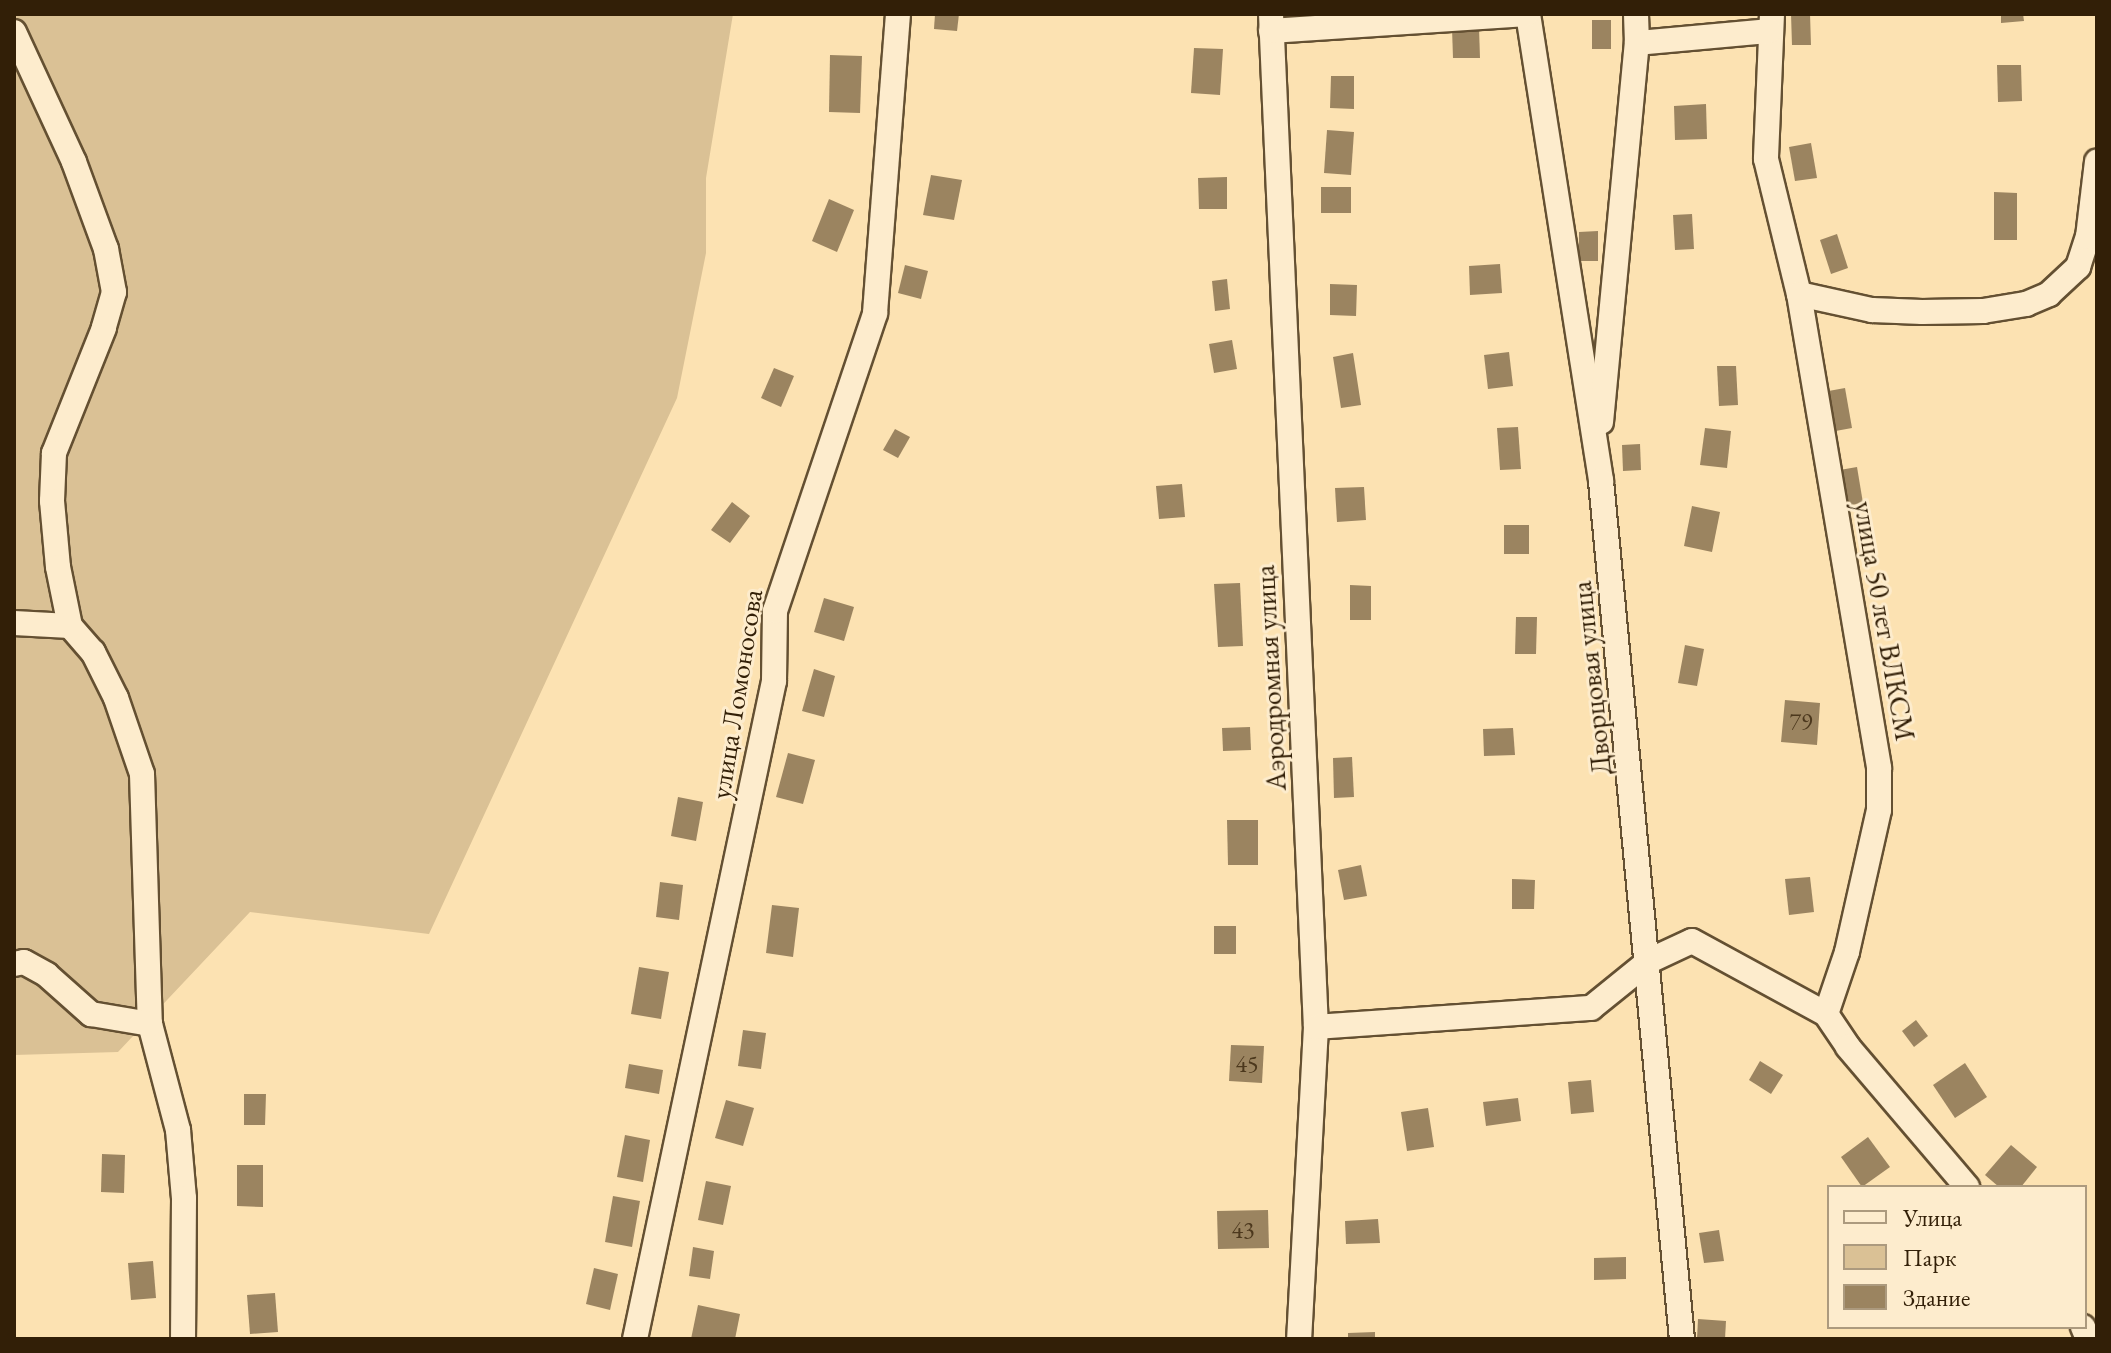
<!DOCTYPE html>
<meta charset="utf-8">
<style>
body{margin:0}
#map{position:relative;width:2111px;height:1353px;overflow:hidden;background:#fce2b2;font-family:"EB Garamond",serif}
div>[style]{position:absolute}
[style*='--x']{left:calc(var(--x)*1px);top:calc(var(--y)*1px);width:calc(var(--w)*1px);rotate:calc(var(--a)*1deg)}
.green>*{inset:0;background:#dac195}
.building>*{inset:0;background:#9b8460}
.roads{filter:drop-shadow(2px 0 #645032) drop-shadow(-2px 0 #645032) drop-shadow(0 2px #645032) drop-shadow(0 -2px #645032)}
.minor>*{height:24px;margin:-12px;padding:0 12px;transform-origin:12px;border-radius:12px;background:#fdeccd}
span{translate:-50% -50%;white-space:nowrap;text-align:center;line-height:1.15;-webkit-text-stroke:6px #fdeccd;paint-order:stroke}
.number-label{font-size:24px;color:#4c381d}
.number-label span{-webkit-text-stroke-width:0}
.street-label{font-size:28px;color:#321f07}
.frame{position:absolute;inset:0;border:16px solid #321f07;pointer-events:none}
.legend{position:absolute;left:1827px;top:1185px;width:260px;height:144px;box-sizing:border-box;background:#fdeccd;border:2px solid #ac9a7e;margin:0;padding:10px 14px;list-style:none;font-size:24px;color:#321f07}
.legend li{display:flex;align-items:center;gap:16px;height:40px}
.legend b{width:40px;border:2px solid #ac9a7e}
</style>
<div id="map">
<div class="green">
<i style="clip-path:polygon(14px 14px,733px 14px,706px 178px,706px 253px,677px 398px,429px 934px,250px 912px,118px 1052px,14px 1055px)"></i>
</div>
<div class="building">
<i style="clip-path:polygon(935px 14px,959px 14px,957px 31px,934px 29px)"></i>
<i style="clip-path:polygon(1791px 14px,1810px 14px,1811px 45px,1792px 45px)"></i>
<i style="clip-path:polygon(2001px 14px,2023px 14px,2024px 21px,2001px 23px)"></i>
<i style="clip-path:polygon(1592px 20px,1611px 20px,1611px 49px,1592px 49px)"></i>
<i style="clip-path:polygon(1452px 28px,1479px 28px,1480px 58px,1453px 58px)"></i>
<i style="clip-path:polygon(1194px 48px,1223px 49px,1220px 95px,1191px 93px)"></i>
<i style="clip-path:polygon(830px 55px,862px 56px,860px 113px,829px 112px)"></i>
<i style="clip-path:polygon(1997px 65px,2021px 65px,2022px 101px,1998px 102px)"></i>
<i style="clip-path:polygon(1331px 76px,1354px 76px,1354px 109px,1330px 108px)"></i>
<i style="clip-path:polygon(1706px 104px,1707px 139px,1675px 140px,1674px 106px)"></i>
<i style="clip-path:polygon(1327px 130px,1354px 132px,1351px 175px,1324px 173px)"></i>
<i style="clip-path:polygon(1811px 143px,1817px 178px,1795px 181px,1789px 147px)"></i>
<i style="clip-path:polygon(931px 175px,962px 180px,954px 220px,923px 215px)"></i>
<i style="clip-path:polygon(1227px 177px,1227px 209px,1199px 209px,1198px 178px)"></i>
<i style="clip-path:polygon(1321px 187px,1351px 187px,1351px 213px,1321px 213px)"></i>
<i style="clip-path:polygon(1994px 192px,2017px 193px,2017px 240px,1994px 240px)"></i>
<i style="clip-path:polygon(829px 199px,854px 210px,837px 252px,812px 241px)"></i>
<i style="clip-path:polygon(1692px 214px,1694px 249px,1675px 250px,1673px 215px)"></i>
<i style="clip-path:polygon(1598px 231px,1598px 261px,1579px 261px,1579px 232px)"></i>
<i style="clip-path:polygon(1837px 234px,1848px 268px,1831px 274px,1820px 240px)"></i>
<i style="clip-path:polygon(1500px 264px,1502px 293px,1470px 295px,1469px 266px)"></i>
<i style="clip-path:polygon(905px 265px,928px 271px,921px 299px,898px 293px)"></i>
<i style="clip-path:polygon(1227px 279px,1230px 309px,1215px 311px,1212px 281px)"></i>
<i style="clip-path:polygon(1330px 284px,1357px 285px,1356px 316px,1330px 315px)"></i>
<i style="clip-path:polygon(1232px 340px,1237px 369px,1214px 373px,1209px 344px)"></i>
<i style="clip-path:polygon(1509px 352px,1513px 386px,1488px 389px,1484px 355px)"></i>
<i style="clip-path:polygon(1353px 353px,1361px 405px,1341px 408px,1333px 357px)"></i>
<i style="clip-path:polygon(1717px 366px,1736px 366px,1738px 405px,1719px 406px)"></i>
<i style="clip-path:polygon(774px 368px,794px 376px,781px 407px,761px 398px)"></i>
<i style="clip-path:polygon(1845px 388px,1852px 428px,1830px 432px,1823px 392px)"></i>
<i style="clip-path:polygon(1518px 427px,1521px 469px,1500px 470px,1497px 428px)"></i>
<i style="clip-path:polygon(1705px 428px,1731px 431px,1727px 468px,1700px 465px)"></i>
<i style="clip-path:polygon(895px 429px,910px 437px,898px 458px,883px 450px)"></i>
<i style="clip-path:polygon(1640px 444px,1641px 470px,1623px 471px,1622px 445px)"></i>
<i style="clip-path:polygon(1857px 467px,1863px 503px,1840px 507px,1834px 471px)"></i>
<i style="clip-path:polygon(1182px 484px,1185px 517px,1159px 519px,1156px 486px)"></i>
<i style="clip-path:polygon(1364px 487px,1366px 520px,1337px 522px,1335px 488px)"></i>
<i style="clip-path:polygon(732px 502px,750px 516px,730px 543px,711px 530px)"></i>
<i style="clip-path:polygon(1692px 506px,1720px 512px,1712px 552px,1684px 546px)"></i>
<i style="clip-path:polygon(1504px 525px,1529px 525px,1529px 554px,1504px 554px)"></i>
<i style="clip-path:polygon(1240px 583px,1243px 646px,1218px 647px,1214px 584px)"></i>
<i style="clip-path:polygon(1350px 585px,1371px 586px,1371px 620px,1350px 620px)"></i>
<i style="clip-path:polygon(824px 598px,854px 607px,844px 641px,814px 632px)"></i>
<i style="clip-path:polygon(1516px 617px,1537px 617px,1536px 654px,1515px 654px)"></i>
<i style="clip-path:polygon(1685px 645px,1704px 649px,1697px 686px,1678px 683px)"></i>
<i style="clip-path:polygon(814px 669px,835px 676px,824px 717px,802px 711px)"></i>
<i style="clip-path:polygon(1785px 700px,1820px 703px,1817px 745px,1781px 742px)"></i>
<i style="clip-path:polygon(1250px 727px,1251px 750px,1223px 751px,1222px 728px)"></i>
<i style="clip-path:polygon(1513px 728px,1515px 755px,1484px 756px,1483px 729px)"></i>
<i style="clip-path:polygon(788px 753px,815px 760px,803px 804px,776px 797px)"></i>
<i style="clip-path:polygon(1352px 757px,1354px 797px,1334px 798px,1333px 758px)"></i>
<i style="clip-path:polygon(678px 797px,703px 802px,696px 841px,671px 836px)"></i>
<i style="clip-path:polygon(1227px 820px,1258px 820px,1258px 865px,1228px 865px)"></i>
<i style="clip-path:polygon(1361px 865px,1367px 896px,1344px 900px,1338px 870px)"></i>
<i style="clip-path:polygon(1810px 877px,1814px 912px,1789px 915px,1785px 879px)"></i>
<i style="clip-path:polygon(1512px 879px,1535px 880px,1534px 909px,1512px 909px)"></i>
<i style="clip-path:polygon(660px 882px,683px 885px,679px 920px,656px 917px)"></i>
<i style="clip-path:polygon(772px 905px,799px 908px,793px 957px,766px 953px)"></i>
<i style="clip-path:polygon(1214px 926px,1236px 926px,1236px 954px,1214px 954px)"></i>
<i style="clip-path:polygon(639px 967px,669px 972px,661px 1019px,631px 1014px)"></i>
<i style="clip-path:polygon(1916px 1020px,1928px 1036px,1914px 1047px,1902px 1031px)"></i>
<i style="clip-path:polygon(743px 1030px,766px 1033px,761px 1069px,738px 1066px)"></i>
<i style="clip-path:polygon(1231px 1045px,1264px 1046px,1262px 1083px,1229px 1081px)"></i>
<i style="clip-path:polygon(1760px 1061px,1783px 1075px,1771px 1094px,1749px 1080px)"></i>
<i style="clip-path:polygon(1965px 1063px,1987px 1097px,1955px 1118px,1933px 1085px)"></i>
<i style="clip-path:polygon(629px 1064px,663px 1070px,659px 1094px,625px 1088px)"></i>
<i style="clip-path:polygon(1591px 1080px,1594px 1112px,1571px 1114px,1568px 1082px)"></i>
<i style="clip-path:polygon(244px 1094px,266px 1094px,265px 1125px,244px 1125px)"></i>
<i style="clip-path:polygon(1518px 1098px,1521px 1121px,1486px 1126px,1483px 1102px)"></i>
<i style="clip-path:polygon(726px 1100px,754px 1108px,743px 1146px,715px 1138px)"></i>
<i style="clip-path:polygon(1428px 1108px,1434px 1147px,1407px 1151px,1401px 1112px)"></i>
<i style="clip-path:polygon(625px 1135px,650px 1140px,643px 1182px,617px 1177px)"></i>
<i style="clip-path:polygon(1868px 1137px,1890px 1167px,1862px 1187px,1841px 1157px)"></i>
<i style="clip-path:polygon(2011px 1145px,2037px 1167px,2021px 1187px,1999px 1187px,1985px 1175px)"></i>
<i style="clip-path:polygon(102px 1154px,125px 1155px,124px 1193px,101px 1192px)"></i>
<i style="clip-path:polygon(237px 1165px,263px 1165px,263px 1207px,237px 1206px)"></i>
<i style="clip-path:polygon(706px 1181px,731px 1186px,723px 1225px,698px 1220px)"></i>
<i style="clip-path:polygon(613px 1196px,640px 1201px,632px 1247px,605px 1242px)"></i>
<i style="clip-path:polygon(1268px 1210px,1269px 1248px,1218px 1249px,1217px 1211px)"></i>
<i style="clip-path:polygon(1378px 1219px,1380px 1243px,1346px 1244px,1345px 1221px)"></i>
<i style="clip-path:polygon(1719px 1230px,1724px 1261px,1704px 1263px,1699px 1233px)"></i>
<i style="clip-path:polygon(693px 1247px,714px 1251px,710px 1279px,689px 1276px)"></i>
<i style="clip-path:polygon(1626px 1257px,1626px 1279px,1594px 1280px,1594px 1258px)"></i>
<i style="clip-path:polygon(153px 1261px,156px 1298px,131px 1300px,128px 1263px)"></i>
<i style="clip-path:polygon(594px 1268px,618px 1274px,610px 1310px,586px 1304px)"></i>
<i style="clip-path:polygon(275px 1293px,278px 1332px,250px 1334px,247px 1295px)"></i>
<i style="clip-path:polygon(698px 1305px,740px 1314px,735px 1339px,691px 1339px)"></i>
<i style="clip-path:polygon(1698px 1319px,1726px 1321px,1725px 1339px,1697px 1339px)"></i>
<i style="clip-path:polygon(1375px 1332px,1375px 1339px,1348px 1339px,1348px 1333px)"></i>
</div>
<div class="roads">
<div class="minor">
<i style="--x:1271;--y:14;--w:1014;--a:87.46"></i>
<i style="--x:1316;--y:1027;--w:312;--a:93.1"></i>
<i style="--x:1528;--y:14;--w:473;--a:81.1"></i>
<i style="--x:1601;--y:481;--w:862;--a:84.61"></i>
<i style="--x:1772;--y:14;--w:145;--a:92.4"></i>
<i style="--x:1766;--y:159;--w:139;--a:76.3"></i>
<i style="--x:1799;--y:294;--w:481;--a:80.4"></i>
<i style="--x:1879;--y:768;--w:42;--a:90"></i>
<i style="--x:1879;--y:810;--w:146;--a:102.7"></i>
<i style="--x:1847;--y:952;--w:65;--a:108.7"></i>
<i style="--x:1826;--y:1014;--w:40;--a:56"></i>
<i style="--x:1848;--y:1047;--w:184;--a:49.6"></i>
<i style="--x:1271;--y:31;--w:256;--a:-3.8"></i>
<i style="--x:14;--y:32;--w:143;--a:65.2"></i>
<i style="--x:74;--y:162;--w:93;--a:69.8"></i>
<i style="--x:106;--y:249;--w:44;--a:79.5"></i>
<i style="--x:114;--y:292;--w:37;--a:106"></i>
<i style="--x:104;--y:328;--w:135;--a:111.8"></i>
<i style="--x:54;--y:453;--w:48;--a:92.4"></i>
<i style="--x:52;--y:501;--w:66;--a:84.8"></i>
<i style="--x:58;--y:567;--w:60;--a:78.5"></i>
<i style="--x:1637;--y:43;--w:133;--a:-5.2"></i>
<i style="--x:1799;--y:294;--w:75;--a:12.4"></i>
<i style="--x:1872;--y:310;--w:50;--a:2.3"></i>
<i style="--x:1922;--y:312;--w:61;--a:-0.9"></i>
<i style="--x:1983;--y:311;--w:44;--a:-9.2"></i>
<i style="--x:2026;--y:304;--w:25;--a:-23"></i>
<i style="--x:2049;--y:294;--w:40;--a:-43"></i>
<i style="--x:2078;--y:267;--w:32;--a:-72"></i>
<i style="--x:2088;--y:237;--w:76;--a:-83.2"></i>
<i style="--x:1601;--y:422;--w:381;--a:-84.6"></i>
<i style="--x:1637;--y:43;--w:29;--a:-92"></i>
<i style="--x:14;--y:623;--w:56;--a:3.1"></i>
<i style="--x:70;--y:626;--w:35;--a:49"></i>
<i style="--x:93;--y:652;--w:51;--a:63.4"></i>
<i style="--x:116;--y:698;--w:80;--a:71.1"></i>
<i style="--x:142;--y:774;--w:250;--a:88.2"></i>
<i style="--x:150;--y:1024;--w:110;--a:75.2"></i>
<i style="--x:178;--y:1130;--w:68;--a:85"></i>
<i style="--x:184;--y:1198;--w:141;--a:90.4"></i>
<i style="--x:14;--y:964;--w:10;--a:-11"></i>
<i style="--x:24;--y:962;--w:26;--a:29"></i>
<i style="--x:47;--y:975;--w:59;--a:41.6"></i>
<i style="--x:91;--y:1014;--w:60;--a:9.6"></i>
<i style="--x:1316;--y:1027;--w:276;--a:-4"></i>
<i style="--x:1591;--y:1008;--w:75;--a:-39"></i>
<i style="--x:1649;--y:961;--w:47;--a:-24.9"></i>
<i style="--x:1692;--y:941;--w:153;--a:28.6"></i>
<i style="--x:2083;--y:1327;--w:13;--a:67"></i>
<i style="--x:635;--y:1339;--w:673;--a:-78.07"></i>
<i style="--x:774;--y:681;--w:70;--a:-89.2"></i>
<i style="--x:775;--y:611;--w:314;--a:-71.4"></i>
<i style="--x:875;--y:313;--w:300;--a:-85.6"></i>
</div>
</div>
<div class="number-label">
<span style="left:1801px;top:722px">79</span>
<span style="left:1247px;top:1064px">45</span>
<span style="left:1243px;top:1230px">43</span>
</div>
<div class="street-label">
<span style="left:1885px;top:621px;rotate:80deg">улица 50 лет ВЛКСМ</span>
<span style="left:1270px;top:678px;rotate:-93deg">Аэродромная улица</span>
<span style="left:1591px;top:678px;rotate:-96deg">Дворцовая улица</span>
<span style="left:736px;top:694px;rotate:-81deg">улица Ломоносова</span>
</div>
<div class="frame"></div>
<ul class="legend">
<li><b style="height:10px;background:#fdeccd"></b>Улица</li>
<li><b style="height:22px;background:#dac195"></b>Парк</li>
<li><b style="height:22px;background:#9b8460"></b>Здание</li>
</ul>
</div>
